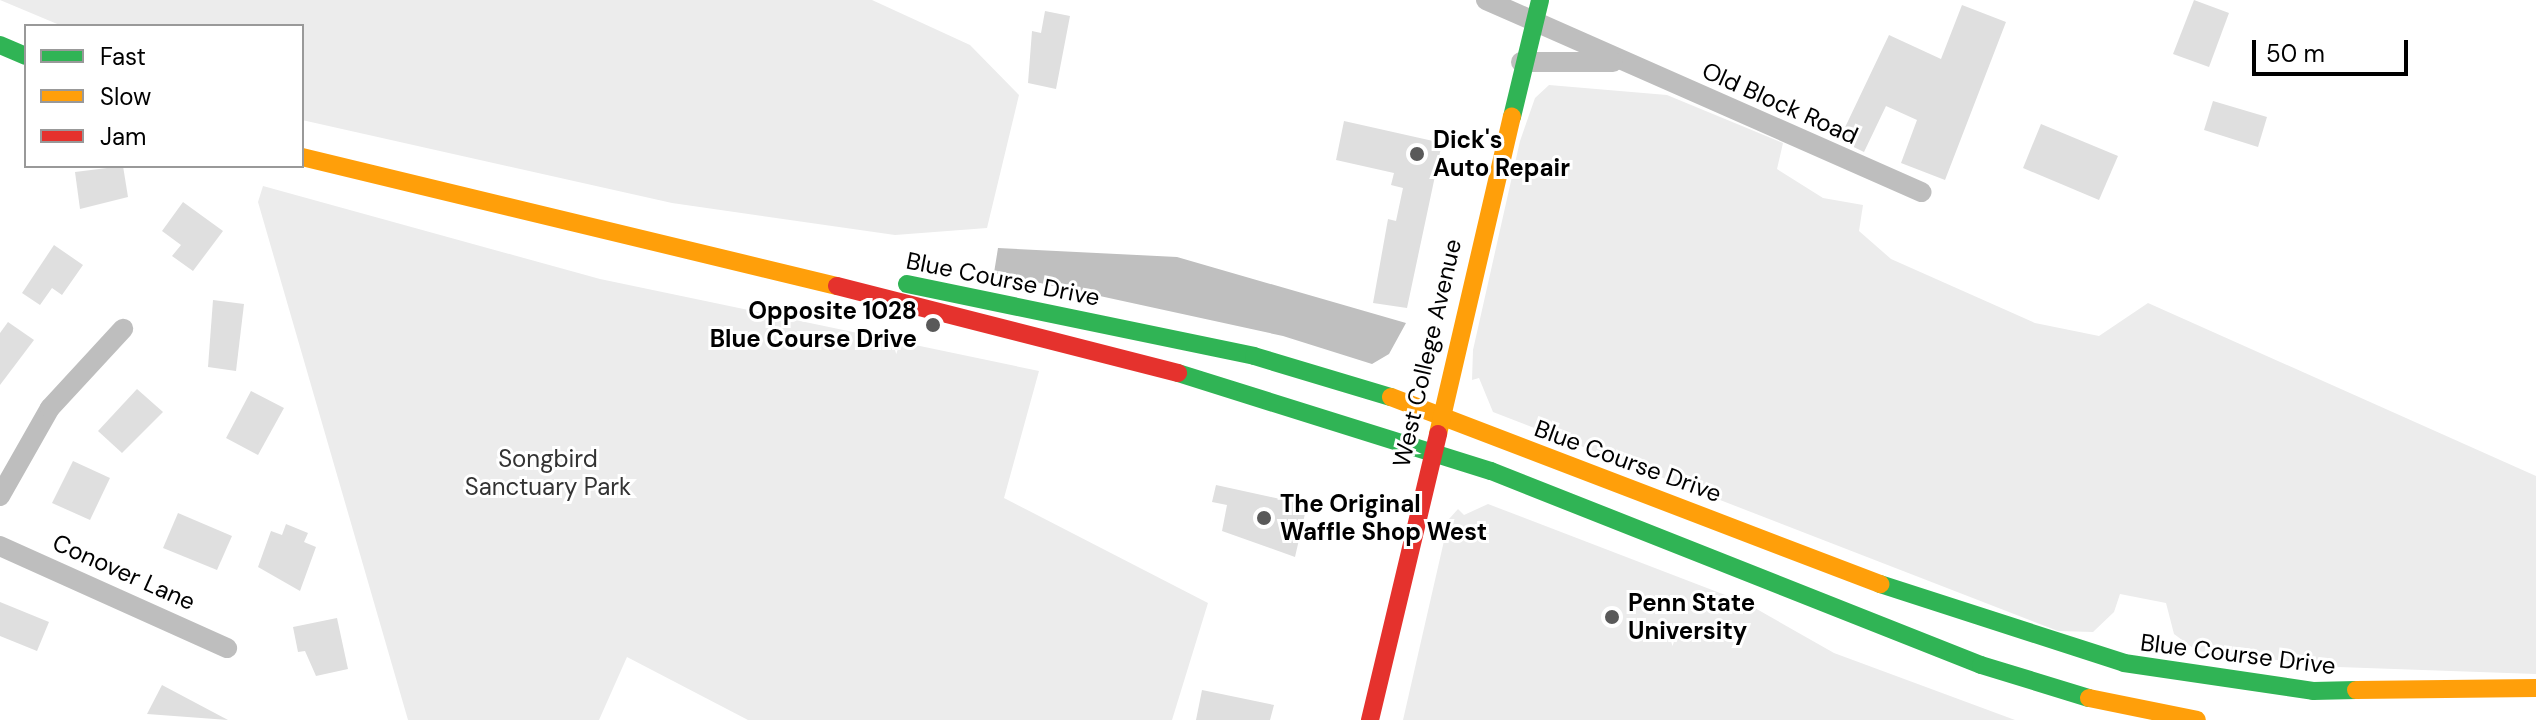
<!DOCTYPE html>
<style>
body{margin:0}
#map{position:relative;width:2536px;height:720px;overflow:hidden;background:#fff;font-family:"DM Sans",sans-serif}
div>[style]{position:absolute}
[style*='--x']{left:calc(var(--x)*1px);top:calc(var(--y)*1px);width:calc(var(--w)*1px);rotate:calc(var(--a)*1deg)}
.green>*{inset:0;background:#ececec}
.water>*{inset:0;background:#bfbfbf}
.building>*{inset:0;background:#dfdfdf}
.street>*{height:20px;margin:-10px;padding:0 10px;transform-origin:10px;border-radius:10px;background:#bebebe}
.fast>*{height:18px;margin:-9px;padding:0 9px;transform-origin:9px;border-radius:9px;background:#30b455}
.slow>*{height:18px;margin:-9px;padding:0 9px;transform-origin:9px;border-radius:9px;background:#ff9f0a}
.jam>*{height:18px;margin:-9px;padding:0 9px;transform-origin:9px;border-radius:9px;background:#e5322d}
.dots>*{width:22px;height:22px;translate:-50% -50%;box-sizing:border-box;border:4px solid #fff;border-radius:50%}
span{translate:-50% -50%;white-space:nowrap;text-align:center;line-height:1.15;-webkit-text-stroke:6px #fff;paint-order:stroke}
.street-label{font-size:24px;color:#000}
.poi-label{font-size:24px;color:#000;font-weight:700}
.left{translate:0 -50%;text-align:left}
.right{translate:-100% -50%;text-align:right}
.park-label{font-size:24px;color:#333}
.legend{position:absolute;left:24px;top:24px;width:280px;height:144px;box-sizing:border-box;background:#fff;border:2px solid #999;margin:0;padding:10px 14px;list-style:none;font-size:24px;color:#000}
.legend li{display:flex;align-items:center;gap:16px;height:40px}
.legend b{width:40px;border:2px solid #999}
.scale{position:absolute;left:2252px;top:40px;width:156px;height:36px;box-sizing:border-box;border:4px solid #000;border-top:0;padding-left:10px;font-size:24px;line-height:28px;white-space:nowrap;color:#000;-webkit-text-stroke:6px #fff;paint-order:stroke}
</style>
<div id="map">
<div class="green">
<i style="clip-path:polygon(0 0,872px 0,970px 45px,1019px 95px,987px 228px,895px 235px,672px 203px,302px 120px,302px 26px,62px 26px)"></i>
<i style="clip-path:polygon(1549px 85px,1667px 95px,1783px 143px,1777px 169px,1823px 198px,1863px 205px,1859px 231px,1891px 259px,2035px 323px,2099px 336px,2148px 303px,2536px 476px,2536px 674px,2338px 667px,2197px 651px,2174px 634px,2166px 603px,2120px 594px,2114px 612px,2093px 632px,2058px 631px,1493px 412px,1479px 378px,1472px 380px,1473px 350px,1520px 141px,1535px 98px)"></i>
<i style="clip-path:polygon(263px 186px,600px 279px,1039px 371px,1004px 498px,1208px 603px,1172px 720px,748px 720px,627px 657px,599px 720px,408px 720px,258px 202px)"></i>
<i style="clip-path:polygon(1488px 504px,1746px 603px,1834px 653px,2015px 720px,1403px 720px,1449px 519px,1458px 509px,1464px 515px)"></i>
</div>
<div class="water">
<i style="clip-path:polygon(998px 248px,1177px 257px,1406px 323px,1389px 354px,1372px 364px,1283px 336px,994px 273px)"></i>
</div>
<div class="building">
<i style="clip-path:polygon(2194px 0,2229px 13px,2209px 67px,2173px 54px)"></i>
<i style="clip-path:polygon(1962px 5px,2006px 22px,1945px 180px,1901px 163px,1917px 120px,1886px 106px,1864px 152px,1839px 140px,1889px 35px,1941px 59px)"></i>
<i style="clip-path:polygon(1045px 11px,1070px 16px,1056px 89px,1028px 83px,1032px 31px,1041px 33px)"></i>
<i style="clip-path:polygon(2213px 101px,2267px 117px,2258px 147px,2204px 130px)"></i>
<i style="clip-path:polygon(1344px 121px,1442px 143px,1407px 308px,1373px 303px,1388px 219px,1396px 221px,1403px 188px,1391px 185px,1394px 173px,1336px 160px)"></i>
<i style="clip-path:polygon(2041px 124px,2118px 156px,2099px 200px,2023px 168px)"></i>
<i style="clip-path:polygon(123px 166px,128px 197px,80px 209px,75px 172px)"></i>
<i style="clip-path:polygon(183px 202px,223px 231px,193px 271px,172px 256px,181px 245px,162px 231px)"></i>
<i style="clip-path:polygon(54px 245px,83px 265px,62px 295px,52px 288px,40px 305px,22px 293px)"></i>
<i style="clip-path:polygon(213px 300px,244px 304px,236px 371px,208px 367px)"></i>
<i style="clip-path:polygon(8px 322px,34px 340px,0 385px,0 333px)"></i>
<i style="clip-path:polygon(137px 389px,163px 412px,122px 453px,98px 431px)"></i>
<i style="clip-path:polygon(251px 391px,284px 408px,258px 455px,226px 438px)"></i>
<i style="clip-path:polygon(73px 461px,110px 478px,90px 520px,52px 503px)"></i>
<i style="clip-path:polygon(1216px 485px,1307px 505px,1295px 557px,1222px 531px,1227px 505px,1212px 502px)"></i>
<i style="clip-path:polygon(178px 513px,232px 536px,217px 570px,163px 548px)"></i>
<i style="clip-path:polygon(286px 524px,308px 533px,304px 542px,316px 547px,300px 591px,258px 567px,271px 531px,282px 535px)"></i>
<i style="clip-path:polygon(0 602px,49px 622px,37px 651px,0 636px)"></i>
<i style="clip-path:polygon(337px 618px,348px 669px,316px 676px,305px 651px,298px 652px,293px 627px)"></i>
<i style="clip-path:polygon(162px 685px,228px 720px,147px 714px)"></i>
<i style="clip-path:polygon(1202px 690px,1274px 705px,1270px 720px,1196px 720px)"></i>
</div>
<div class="street">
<i style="--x:1486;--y:0;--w:476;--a:23.8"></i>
<i style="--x:1521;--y:62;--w:92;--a:0"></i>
<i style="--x:0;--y:496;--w:101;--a:-60.4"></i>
<i style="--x:50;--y:408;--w:108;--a:-47.3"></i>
<i style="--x:0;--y:546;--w:249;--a:24.2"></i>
</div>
<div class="fast">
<i style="--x:0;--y:45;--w:28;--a:23"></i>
<i style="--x:1512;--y:117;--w:120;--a:-76.5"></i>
<i style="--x:907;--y:284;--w:354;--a:11.7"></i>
<i style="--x:1254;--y:356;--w:143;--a:16.7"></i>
<i style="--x:1178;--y:373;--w:328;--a:17.4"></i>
<i style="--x:1491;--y:471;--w:527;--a:21.6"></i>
<i style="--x:1981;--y:665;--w:113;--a:17"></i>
<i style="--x:1880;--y:584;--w:256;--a:17.9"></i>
<i style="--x:2124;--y:663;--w:191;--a:8.4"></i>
<i style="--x:2313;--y:691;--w:43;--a:-1.3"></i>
</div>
<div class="slow">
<i style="--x:302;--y:157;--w:550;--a:13.56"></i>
<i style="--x:1391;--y:397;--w:524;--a:20.93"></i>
<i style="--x:1438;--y:434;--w:326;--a:-76.9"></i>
<i style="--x:2356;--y:690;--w:180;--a:-0.6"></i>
<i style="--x:2089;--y:698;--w:110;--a:11.5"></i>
</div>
<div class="jam">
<i style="--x:837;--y:286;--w:352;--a:14.3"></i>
<i style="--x:1370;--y:720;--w:294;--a:-76.6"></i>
</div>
<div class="dots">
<i style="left:1417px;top:154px;background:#595959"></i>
<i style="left:933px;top:325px;background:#595959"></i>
<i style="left:1264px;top:518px;background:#595959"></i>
<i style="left:1612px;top:617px;background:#595959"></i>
</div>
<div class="street-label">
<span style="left:1780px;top:103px;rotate:24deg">Old Block Road</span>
<span style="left:1003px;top:279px;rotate:11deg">Blue Course Drive</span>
<span style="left:1427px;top:353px;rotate:-77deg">West College Avenue</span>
<span style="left:1628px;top:461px;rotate:20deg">Blue Course Drive</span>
<span style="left:124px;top:572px;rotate:24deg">Conover Lane</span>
<span style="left:2238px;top:654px;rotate:7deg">Blue Course Drive</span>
</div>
<div class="poi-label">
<span class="left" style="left:1433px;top:154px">Dick's<br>Auto Repair</span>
<span class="right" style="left:917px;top:325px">Opposite 1028<br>Blue Course Drive</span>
<span class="left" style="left:1280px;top:518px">The Original<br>Waffle Shop West</span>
<span class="left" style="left:1628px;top:617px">Penn State<br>University</span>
</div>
<div class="park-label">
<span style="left:548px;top:473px">Songbird<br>Sanctuary Park</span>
</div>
<ul class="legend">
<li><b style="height:10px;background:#30b455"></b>Fast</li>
<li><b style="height:10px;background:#ff9f0a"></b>Slow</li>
<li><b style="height:10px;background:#e5322d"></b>Jam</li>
</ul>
<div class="scale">50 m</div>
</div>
